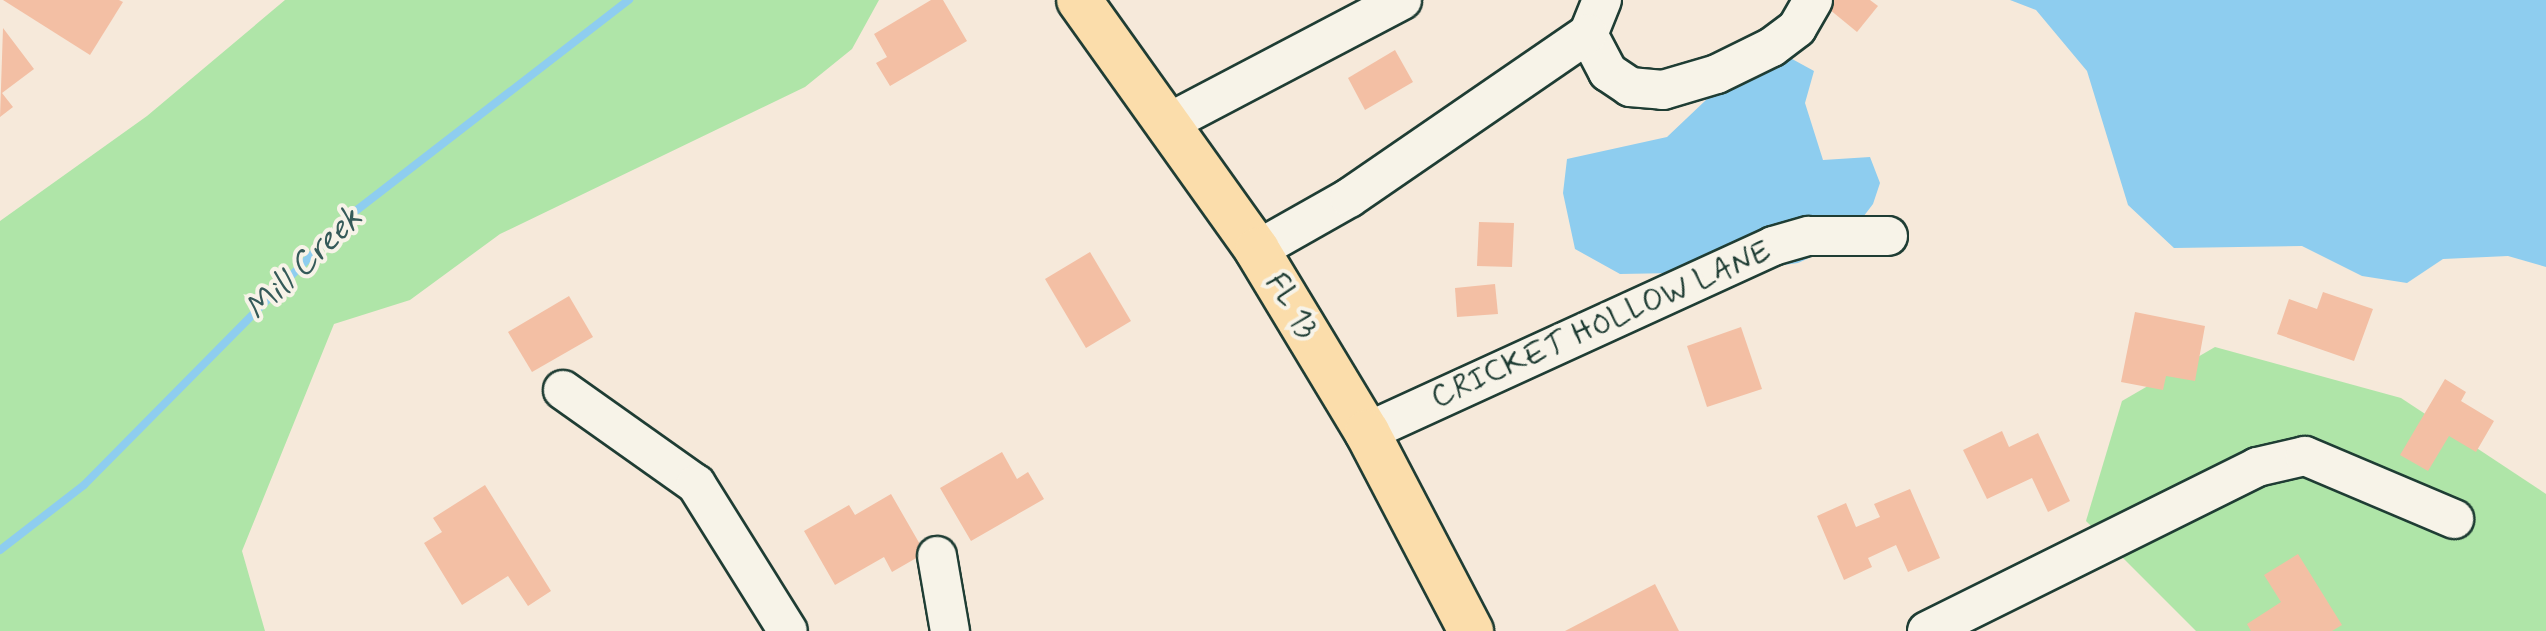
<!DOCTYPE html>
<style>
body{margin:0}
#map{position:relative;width:2546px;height:631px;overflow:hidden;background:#f6e9da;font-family:Mynerve,sans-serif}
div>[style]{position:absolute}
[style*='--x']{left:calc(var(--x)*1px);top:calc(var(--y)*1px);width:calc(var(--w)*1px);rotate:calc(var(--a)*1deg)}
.green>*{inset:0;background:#afe5a8}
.water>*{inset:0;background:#8ecdef}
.stream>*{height:8px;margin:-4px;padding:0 4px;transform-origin:4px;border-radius:4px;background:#8ecdef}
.building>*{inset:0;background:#f3bfa4}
.roads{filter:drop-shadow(2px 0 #1f3d34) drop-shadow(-2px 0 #1f3d34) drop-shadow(0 2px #1f3d34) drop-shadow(0 -2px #1f3d34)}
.minor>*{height:38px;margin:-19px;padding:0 19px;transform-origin:19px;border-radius:19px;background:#f7f3e8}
.major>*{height:44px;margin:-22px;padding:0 22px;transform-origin:22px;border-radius:22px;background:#fbddab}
span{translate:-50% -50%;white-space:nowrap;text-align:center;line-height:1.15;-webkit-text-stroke:8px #f7f3e8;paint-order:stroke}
.street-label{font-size:32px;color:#1f3d34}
.water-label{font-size:34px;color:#355a59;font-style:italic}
</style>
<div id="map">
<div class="green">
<i style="clip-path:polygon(285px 0,879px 0,852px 49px,805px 87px,500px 234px,410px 300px,334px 324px,242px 551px,265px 631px,0 631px,0 221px,147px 116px)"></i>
<i style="clip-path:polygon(2215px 347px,2401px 398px,2546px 494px,2546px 631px,2196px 631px,2086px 521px,2122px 401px)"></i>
</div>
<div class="water">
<i style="clip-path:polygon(2010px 0,2546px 0,2546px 267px,2508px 256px,2443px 259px,2407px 283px,2362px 276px,2302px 246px,2174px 248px,2128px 205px,2087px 71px,2036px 10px)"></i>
<i style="clip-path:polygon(1765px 44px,1814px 71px,1805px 103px,1823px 160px,1870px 157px,1880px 183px,1873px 204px,1844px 242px,1798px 263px,1731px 272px,1620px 274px,1575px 249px,1563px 193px,1567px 159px,1667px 137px)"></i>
</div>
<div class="stream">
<i style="--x:0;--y:550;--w:106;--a:-37.7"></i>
<i style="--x:84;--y:485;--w:383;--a:-45.3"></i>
<i style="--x:353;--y:213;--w:349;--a:-37.7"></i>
</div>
<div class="building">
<i style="clip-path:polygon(3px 0,119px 0,123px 2px,90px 55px)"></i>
<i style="clip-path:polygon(931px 0,943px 0,967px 41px,890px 86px,876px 63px,887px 57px,874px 34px)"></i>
<i style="clip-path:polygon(1818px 0,1870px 0,1878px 6px,1857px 32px)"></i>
<i style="clip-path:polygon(3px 28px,34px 69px,2px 93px,13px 107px,0 117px)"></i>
<i style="clip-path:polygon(1395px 50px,1413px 82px,1365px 110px,1348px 78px)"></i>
<i style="clip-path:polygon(1479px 222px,1514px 223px,1512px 267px,1477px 266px)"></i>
<i style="clip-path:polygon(1090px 252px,1131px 321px,1086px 348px,1045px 279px)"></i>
<i style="clip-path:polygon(1495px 284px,1498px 314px,1457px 317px,1455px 288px)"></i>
<i style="clip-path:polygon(2323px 292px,2373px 309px,2354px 361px,2277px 334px,2289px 299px,2317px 309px)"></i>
<i style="clip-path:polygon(569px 296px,593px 337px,532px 372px,508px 332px)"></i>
<i style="clip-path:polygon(2135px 312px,2205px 326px,2195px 381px,2166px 376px,2163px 390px,2121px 382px)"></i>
<i style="clip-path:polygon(1741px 327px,1762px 389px,1707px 407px,1687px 346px)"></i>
<i style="clip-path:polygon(2445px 379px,2466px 392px,2461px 401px,2494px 421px,2476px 452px,2449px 436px,2428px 471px,2400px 455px)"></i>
<i style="clip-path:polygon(2002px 431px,2009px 447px,2038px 433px,2070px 501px,2048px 512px,2032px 478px,1987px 499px,1963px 450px)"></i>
<i style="clip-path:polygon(1002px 452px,1017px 479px,1028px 472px,1044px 499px,971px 541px,940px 488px)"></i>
<i style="clip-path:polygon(485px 485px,551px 591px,528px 606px,508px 576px,462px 605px,424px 543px,442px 532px,433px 518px)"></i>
<i style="clip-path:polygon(1910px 489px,1940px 558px,1908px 572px,1896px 545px,1868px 558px,1872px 567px,1844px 580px,1817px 516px,1846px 503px,1856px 527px,1880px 517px,1874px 504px)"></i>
<i style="clip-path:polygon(891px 494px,925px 553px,892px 572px,884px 557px,835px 585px,804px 531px,849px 505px,855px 515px)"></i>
<i style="clip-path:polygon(2298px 554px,2342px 625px,2332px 631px,2251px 631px,2247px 624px,2281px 602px,2264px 575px)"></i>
<i style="clip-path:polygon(1655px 584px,1679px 631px,1565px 631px)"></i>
</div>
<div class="roads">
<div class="minor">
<i style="--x:1602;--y:0;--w:37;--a:112"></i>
<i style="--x:1588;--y:34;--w:43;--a:62.2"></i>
<i style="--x:1608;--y:72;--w:27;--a:34"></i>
<i style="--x:1630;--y:87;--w:33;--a:5"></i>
<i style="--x:1663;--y:90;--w:56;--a:-16.5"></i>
<i style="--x:1717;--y:74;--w:61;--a:-26.1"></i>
<i style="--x:1772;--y:47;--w:31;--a:-37"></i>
<i style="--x:1797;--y:28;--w:32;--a:-60"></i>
<i style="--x:1170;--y:122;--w:262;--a:-27.7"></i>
<i style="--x:1257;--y:250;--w:106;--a:-29.5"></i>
<i style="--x:1349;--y:198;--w:290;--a:-34.5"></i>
<i style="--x:563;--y:390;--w:163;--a:35.3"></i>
<i style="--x:696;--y:484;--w:173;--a:58"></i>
<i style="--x:1367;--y:432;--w:447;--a:-24.6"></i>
<i style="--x:1773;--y:246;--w:37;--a:-16"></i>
<i style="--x:1809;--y:236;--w:79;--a:0"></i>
<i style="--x:937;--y:556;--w:76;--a:80.2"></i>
<i style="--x:1927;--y:631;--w:369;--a:-26.4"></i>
<i style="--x:2257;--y:467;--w:49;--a:-12.9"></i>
<i style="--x:2305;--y:456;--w:162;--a:22.9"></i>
</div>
<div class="major">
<i style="--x:1079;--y:0;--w:307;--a:54.5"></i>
<i style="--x:1257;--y:250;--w:213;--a:58.9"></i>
<i style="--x:1367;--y:432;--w:225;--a:62.4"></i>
</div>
</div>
<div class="street-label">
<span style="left:1291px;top:306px;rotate:58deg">FL 13</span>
<span style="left:1601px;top:325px;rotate:-24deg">CRICKET HOLLOW LANE</span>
</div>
<div class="water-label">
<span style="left:304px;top:264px;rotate:-44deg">Mill Creek</span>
</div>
</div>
